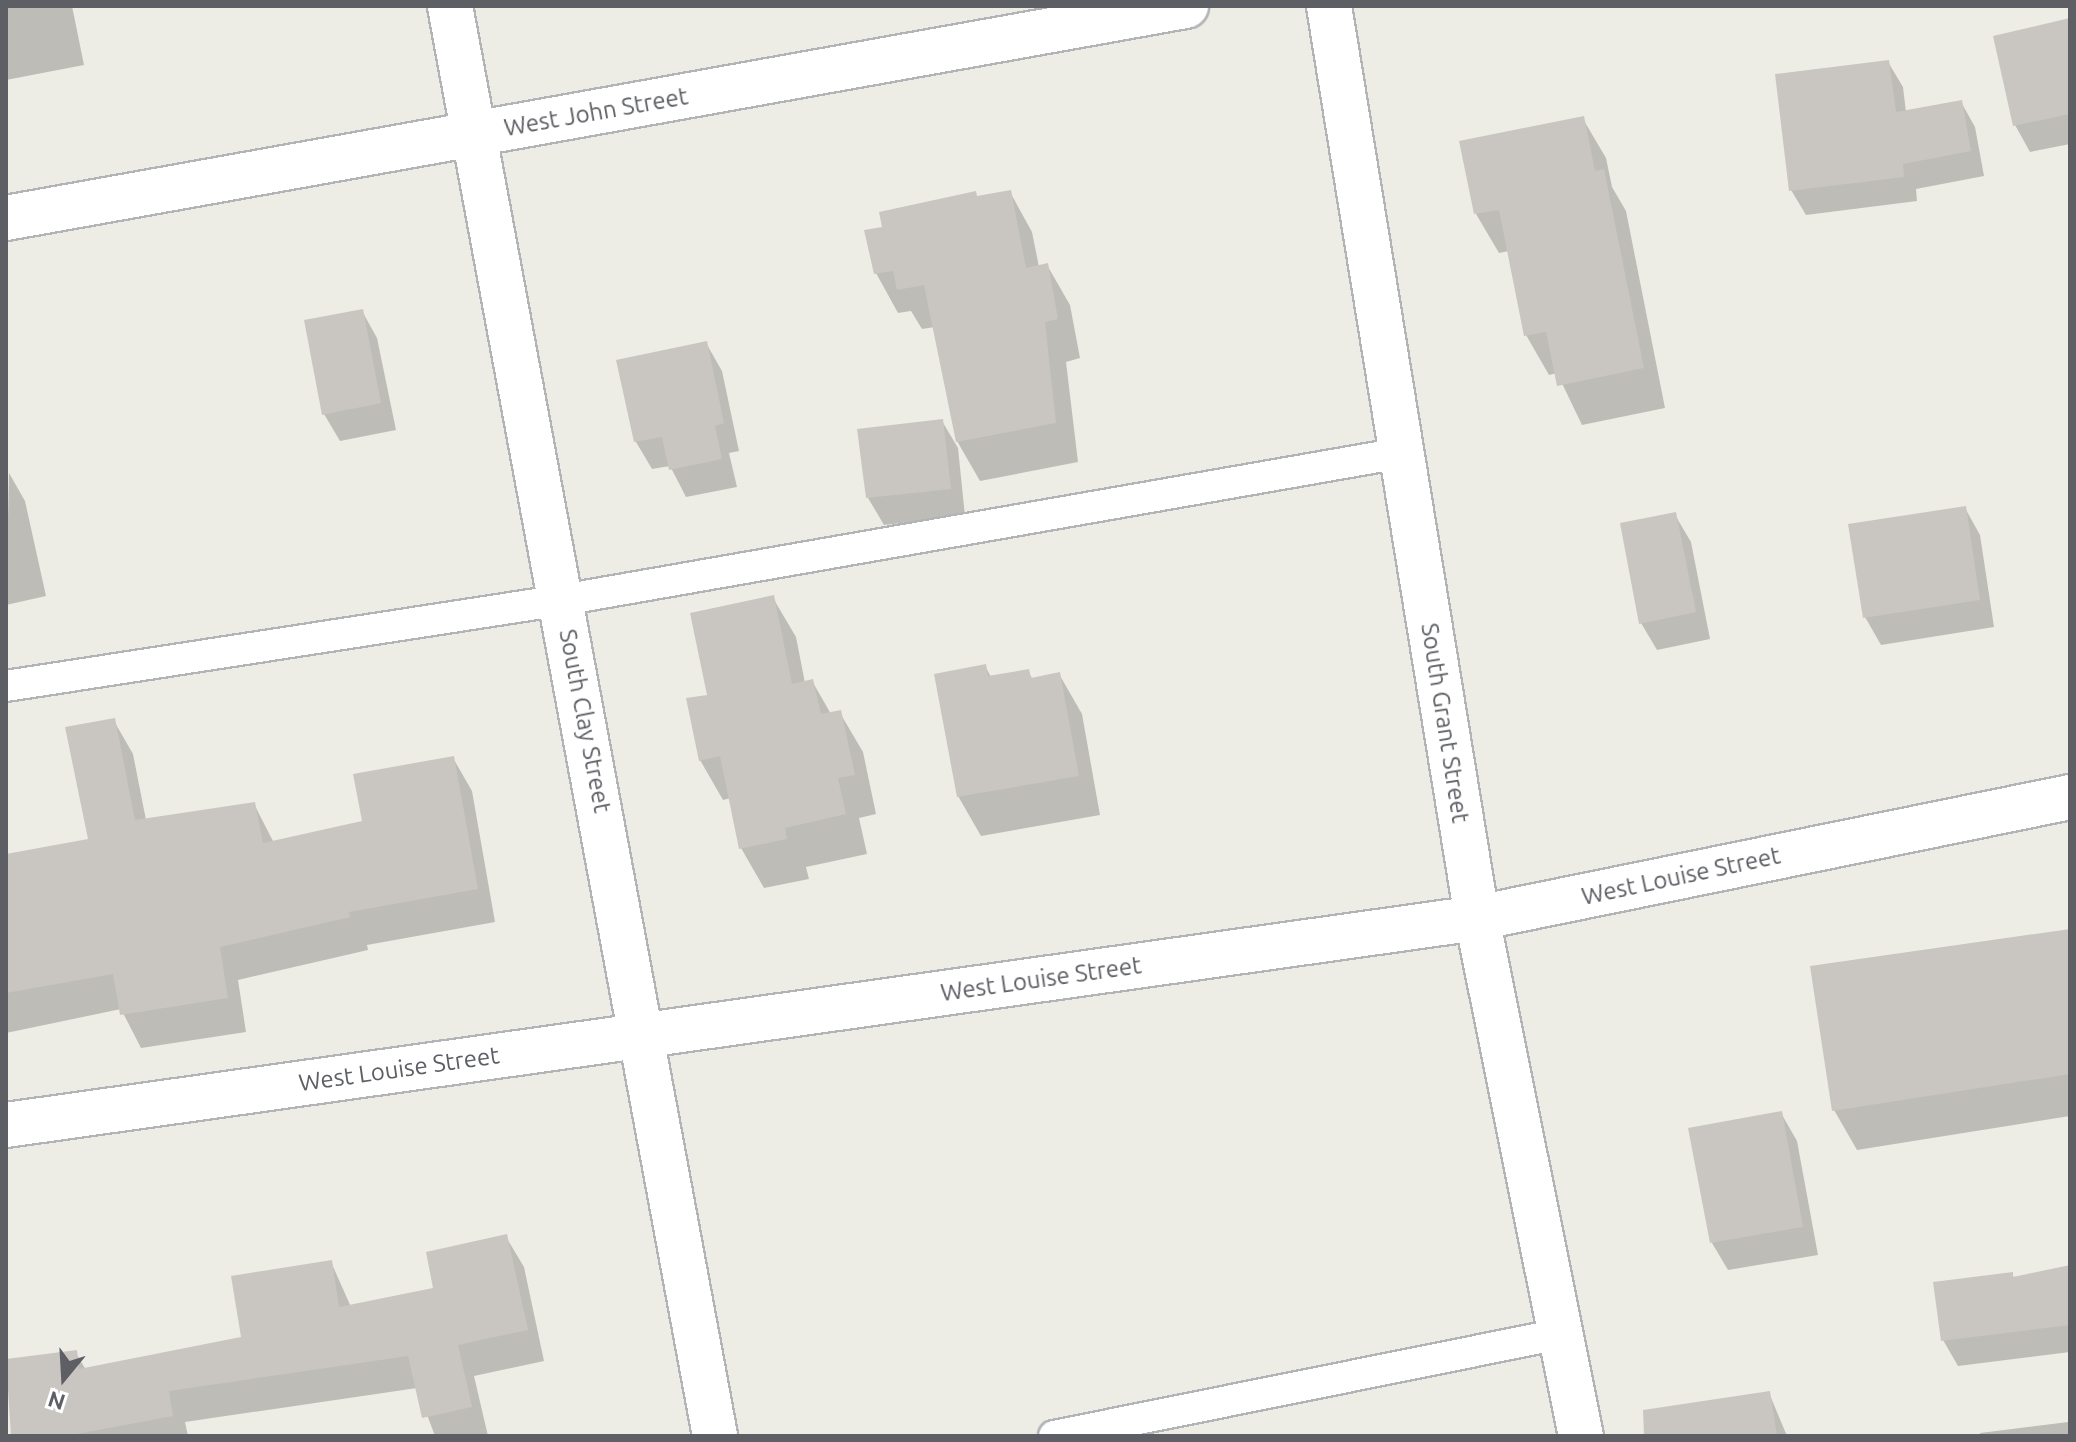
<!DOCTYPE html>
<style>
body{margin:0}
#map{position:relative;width:2076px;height:1442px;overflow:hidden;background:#edece5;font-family:Ubuntu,sans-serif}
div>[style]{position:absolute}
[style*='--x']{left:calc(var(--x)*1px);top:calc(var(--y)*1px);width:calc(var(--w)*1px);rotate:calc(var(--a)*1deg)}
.shadow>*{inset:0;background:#0003}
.building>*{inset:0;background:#c9c6c2}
.roads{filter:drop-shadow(2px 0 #b2b4b8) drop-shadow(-2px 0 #b2b4b8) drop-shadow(0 2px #b2b4b8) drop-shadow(0 -2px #b2b4b8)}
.lane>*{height:30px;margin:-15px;padding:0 15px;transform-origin:15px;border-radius:15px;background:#fff}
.street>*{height:44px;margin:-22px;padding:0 22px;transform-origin:22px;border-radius:22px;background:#fff}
span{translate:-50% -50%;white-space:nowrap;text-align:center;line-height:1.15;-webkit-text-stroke:6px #fff;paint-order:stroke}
.street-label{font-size:24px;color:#5d5f64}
.frame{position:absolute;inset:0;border:8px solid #5d5f64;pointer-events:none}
.north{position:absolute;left:24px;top:1338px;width:80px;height:80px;-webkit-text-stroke:6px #fff;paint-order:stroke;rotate:198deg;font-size:22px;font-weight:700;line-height:32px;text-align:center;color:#5d5f64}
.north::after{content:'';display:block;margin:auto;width:28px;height:36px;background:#5d5f64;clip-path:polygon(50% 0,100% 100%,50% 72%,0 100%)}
</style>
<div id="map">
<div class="shadow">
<i style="clip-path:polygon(6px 6px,72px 6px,84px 65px,6px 80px)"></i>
<i style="clip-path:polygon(2070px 29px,2070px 144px,2030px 152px,2015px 125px)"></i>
<i style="clip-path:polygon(1888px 62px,1903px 87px,1906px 112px,1961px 102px,1975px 127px,1984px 176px,1916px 189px,1917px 201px,1806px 215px,1791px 190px)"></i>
<i style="clip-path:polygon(1583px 119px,1606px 158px,1612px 187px,1626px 211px,1665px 408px,1582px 425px,1557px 373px,1549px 375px,1526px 335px,1509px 251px,1499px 253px,1476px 214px)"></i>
<i style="clip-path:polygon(1010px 192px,1032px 232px,1039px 267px,1047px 265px,1070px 305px,1080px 358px,1066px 362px,1078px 462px,980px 481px,957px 441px,935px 327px,922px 329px,911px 311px,898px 313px,876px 273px,977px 198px)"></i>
<i style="clip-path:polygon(362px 311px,377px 338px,396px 430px,340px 441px,324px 414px)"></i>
<i style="clip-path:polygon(706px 343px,722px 371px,739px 451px,729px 453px,737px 487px,686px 497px,670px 466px,652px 469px,636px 442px,619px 362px)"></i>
<i style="clip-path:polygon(942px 421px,958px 448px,965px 516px,884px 525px,868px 498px)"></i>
<i style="clip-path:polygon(9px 473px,25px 501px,46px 596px,6px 605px)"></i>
<i style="clip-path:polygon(1965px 508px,1980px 535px,1994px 627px,1881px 645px,1865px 617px)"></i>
<i style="clip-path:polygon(1675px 515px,1691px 542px,1710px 639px,1657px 650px,1641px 623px)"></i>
<i style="clip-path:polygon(773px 598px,796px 637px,805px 683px,812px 681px,831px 714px,840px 713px,863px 752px,876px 814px,859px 818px,867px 854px,806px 867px,809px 879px,764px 888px,741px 848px,731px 798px,723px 800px,700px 760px,709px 696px)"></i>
<i style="clip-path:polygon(985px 666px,991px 677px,1028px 671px,1033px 680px,1059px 674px,1082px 714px,1100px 815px,981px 836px,958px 796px)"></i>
<i style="clip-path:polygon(114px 721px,133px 754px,146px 820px,254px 804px,274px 843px,364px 823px,453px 758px,472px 791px,495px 922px,367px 945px,368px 950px,238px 980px,246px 1032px,141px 1048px,121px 1009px,6px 1033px,6px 855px,90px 840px)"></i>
<i style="clip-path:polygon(2070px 931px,2070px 1116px,1857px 1150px,1834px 1110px,1812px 968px)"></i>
<i style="clip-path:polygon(1781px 1113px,1797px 1141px,1818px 1255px,1728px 1270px,1712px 1243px)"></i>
<i style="clip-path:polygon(506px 1237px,524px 1267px,544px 1361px,474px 1376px,488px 1436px,435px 1436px,417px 1388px,185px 1422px,188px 1436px,13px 1436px,6px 1361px,76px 1353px,86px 1370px,243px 1339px,331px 1262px,351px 1307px,435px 1289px)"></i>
<i style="clip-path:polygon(2070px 1267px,2070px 1352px,1958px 1366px,1943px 1340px,2012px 1274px,2014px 1278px)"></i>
<i style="clip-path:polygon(1769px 1393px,1787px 1436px,1698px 1436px)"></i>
<i style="clip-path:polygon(2068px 1422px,2070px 1436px,1980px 1436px,1980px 1433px)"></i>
</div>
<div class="building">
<i style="clip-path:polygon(2070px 18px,2070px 114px,2013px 126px,1993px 36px)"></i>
<i style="clip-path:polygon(1889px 60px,1896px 112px,1962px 100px,1971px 151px,1903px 164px,1904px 177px,1789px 191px,1775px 74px)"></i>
<i style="clip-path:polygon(1584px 116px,1595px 171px,1604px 169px,1644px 368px,1557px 386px,1546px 332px,1524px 336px,1499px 210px,1474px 214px,1459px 141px)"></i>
<i style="clip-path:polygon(1011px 190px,1026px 268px,1048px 263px,1058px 319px,1045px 322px,1056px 423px,956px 442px,924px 285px,897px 290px,893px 271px,874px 274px,864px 230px,882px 227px,879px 212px,976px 191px,977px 196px)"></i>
<i style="clip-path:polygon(363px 309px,381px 403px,322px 415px,304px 320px)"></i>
<i style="clip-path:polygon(707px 341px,724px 423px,715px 426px,722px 459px,669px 470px,662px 437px,634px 442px,616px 360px)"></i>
<i style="clip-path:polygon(943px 419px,951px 489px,866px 498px,857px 429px)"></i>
<i style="clip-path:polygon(1966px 506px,1980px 600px,1863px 618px,1848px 524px)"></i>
<i style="clip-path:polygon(1676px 512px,1696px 612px,1639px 624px,1620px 523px)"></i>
<i style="clip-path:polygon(774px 595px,792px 684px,813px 679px,821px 714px,841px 710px,855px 775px,838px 778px,846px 814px,785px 828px,787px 839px,739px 849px,720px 756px,699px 761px,686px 698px,707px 695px,690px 613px)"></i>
<i style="clip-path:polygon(986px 664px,988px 676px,1029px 669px,1031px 678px,1060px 672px,1079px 776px,957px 797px,934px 674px)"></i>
<i style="clip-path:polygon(115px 718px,135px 820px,255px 802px,263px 843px,362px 821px,353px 774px,454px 756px,478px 889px,349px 912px,350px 917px,220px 947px,228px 998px,120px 1015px,113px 974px,6px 993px,6px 854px,88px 839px,65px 727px)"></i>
<i style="clip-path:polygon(2070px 929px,2070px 1074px,1832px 1111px,1810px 966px)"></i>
<i style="clip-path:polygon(1782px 1111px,1803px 1227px,1710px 1243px,1688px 1128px)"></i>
<i style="clip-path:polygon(507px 1234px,528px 1330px,458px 1345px,472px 1407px,422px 1418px,408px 1356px,169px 1391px,173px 1416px,66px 1436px,11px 1436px,6px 1359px,77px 1350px,79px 1369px,241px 1337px,231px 1276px,332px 1260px,339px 1307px,433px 1288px,426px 1252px)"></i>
<i style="clip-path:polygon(2070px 1265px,2070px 1325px,1941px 1341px,1933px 1282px,2013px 1272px,2013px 1277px)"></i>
<i style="clip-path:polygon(1770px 1391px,1777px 1436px,1644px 1436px,1643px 1410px)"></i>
</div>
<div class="roads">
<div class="lane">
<i style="--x:6;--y:686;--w:563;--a:-8.79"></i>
<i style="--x:562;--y:600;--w:852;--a:-9.94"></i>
<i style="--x:1054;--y:1436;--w:516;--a:-11.4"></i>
</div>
<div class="street">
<i style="--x:450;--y:6;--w:1454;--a:79.5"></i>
<i style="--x:1329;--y:6;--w:924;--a:80.78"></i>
<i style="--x:1477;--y:918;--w:528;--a:78.65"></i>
<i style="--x:6;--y:218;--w:1199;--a:-10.19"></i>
<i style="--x:6;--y:1125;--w:1485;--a:-8.01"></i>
<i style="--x:1477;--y:918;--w:605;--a:-11.53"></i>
</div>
</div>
<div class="street-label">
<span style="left:596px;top:112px;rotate:-10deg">West John Street</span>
<span style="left:585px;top:721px;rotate:79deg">South Clay Street</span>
<span style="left:1445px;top:723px;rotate:81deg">South Grant Street</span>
<span style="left:1681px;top:876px;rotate:-12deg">West Louise Street</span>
<span style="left:1041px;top:979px;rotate:-8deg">West Louise Street</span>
<span style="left:399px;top:1069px;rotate:-8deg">West Louise Street</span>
</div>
<div class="frame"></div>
<div class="north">N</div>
</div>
